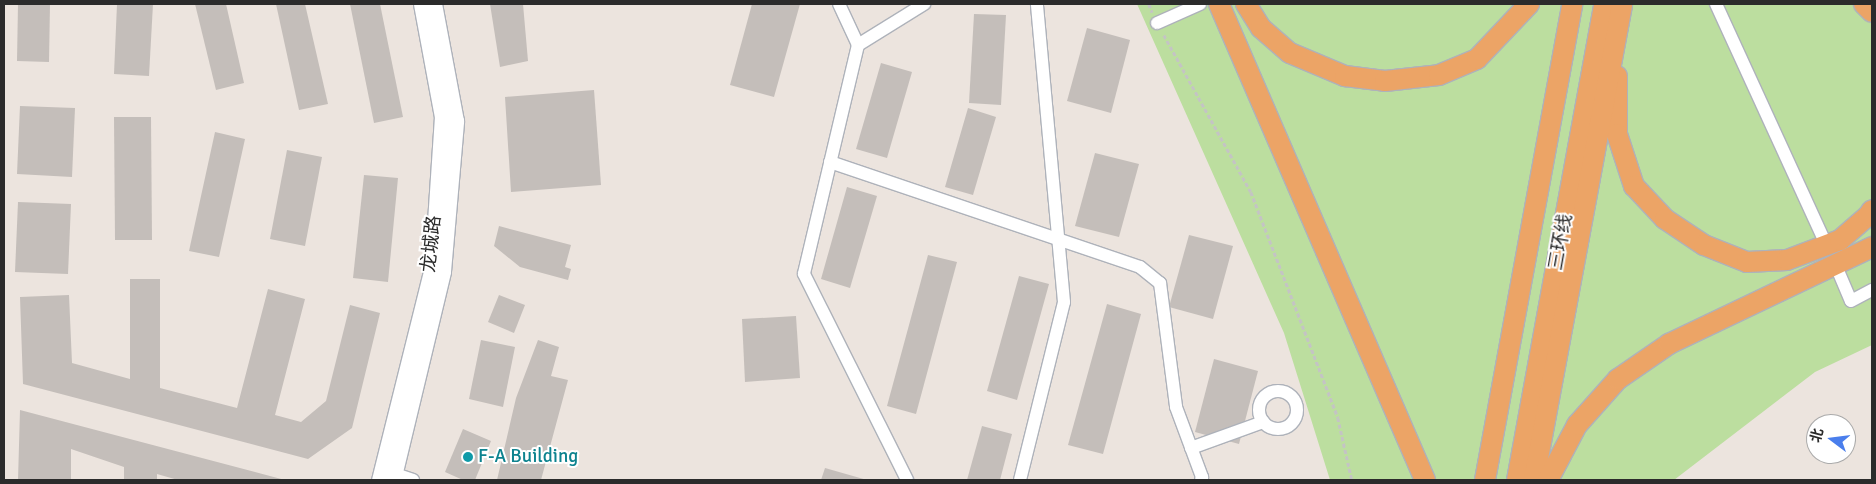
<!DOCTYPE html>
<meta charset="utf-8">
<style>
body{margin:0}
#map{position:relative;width:1876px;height:484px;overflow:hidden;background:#ece4de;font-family:Signika,"Noto Sans SC",sans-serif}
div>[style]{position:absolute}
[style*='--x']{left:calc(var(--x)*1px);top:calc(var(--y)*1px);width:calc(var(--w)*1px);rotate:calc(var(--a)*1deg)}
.green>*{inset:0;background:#bcde9f}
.building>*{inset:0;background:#c4beba}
.path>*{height:2.5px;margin-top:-1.25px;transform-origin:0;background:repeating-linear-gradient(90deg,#c4c4c4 0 4px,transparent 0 6.5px)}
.roads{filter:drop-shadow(1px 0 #aeb2ba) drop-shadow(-1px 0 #aeb2ba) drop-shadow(0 1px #aeb2ba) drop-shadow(0 -1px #aeb2ba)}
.minor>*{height:12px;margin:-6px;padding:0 6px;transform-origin:6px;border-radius:6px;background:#fff}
.minor>.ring{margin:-6px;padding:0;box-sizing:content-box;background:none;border:12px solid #fff;border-radius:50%}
.tertiary>*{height:15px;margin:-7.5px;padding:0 7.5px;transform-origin:7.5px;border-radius:7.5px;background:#fff}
.trunk>*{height:20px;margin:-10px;padding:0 10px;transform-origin:10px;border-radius:10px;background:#eca466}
.dots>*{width:14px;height:14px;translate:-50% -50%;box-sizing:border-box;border:2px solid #fff;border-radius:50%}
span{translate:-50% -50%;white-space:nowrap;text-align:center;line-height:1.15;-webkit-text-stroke:4px #fff;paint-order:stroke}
.street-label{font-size:19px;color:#2b2b2b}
.culture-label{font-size:19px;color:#0d838f}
.left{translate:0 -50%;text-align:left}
.frame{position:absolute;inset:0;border:5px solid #2b2b2b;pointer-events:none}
.north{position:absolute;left:1806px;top:414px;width:50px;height:50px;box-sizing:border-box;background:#fff;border:1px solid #aaa;border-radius:50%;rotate:285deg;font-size:14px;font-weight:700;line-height:20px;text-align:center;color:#2b2b2b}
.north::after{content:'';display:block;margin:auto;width:18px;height:22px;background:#4a7eec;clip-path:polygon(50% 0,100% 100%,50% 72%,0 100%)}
</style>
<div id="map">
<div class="green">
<i style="clip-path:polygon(1137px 4px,1872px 4px,1872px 345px,1815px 372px,1674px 480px,1330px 480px,1284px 333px)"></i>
</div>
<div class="building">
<i style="clip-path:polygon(18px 4px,50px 4px,49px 62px,17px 61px)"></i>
<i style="clip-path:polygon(117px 4px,153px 4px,149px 76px,114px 74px)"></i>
<i style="clip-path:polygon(195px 4px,226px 4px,244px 83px,216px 90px)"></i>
<i style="clip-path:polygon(276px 4px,305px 4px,328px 104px,299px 110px)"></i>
<i style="clip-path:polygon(350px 4px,380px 4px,403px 117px,374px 123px)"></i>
<i style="clip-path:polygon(490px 4px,523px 4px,528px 61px,500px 67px)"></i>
<i style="clip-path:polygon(752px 4px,800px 4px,774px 97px,730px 85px)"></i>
<i style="clip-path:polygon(974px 14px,1006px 15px,1001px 105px,969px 103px)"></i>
<i style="clip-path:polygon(1087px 28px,1130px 40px,1111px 113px,1067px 101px)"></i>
<i style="clip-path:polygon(881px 63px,912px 72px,887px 158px,856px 149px)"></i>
<i style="clip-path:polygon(594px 90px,601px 185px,511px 192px,505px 97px)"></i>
<i style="clip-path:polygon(20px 106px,75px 108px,72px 177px,17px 174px)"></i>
<i style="clip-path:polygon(968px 108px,996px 117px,973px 195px,945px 187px)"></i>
<i style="clip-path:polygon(114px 117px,151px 117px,152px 240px,115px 240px)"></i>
<i style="clip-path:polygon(215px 132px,245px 139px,219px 257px,189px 251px)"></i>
<i style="clip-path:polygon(287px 150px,322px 157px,305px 246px,270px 239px)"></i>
<i style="clip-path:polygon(1095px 153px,1139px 164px,1119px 237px,1075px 226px)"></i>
<i style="clip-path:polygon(364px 175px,398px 178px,388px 282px,353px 278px)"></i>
<i style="clip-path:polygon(847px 187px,877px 196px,850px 288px,821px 279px)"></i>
<i style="clip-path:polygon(18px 202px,71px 204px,68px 274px,15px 272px)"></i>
<i style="clip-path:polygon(499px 226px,571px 245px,565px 267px,571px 269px,568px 280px,520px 267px,494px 246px)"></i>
<i style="clip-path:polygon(1189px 235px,1233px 246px,1213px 319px,1169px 307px)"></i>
<i style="clip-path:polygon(928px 255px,957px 262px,916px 414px,887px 406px)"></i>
<i style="clip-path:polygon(1019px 276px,1049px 284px,1017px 400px,987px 391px)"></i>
<i style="clip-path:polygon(130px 279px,160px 279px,160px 388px,237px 408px,268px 289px,305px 299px,275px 415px,301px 422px,326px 401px,350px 305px,380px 313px,352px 428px,308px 459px,23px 384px,20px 297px,69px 295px,72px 363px,130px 379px)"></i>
<i style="clip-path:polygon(499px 295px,525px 305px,514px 333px,488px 322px)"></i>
<i style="clip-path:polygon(1107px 304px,1141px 314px,1103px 454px,1068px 445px)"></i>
<i style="clip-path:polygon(796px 316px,800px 378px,745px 382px,742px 319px)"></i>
<i style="clip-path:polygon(481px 340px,515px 347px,503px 407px,469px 399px)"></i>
<i style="clip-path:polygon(538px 340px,559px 347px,551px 376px,568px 380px,541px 480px,497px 480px,516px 398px)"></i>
<i style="clip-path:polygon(1214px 359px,1258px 371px,1239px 444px,1195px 432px)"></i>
<i style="clip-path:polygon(20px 410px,285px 480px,178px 480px,157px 474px,157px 480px,124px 480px,124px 467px,71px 449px,71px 480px,18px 480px)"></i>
<i style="clip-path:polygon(982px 426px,1012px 434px,1000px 480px,967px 480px)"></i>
<i style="clip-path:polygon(463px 429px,491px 441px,475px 480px,463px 480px,445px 472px)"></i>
<i style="clip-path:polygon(825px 468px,867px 480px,821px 480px)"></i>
</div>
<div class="path">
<i style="--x:1149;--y:4;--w:9;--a:69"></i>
<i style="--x:1164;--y:35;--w:179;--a:61"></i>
<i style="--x:1251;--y:192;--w:242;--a:68.9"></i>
<i style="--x:1338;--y:418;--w:64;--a:77.3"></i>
</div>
<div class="roads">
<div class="minor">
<i style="--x:839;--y:4;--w:45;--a:65.1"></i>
<i style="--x:858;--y:45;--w:235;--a:103.3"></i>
<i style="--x:804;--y:274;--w:230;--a:63.4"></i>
<i style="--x:1716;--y:4;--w:255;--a:65.4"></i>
<i style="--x:1157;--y:23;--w:47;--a:-23.8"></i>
<i style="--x:858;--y:45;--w:78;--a:-31.8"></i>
<i style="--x:830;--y:162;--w:327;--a:18.7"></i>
<i style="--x:1140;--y:267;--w:26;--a:39"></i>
<i style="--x:1160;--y:283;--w:125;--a:82.6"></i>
<i style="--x:1176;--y:407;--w:75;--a:69.6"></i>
<i style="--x:1202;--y:477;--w:3;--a:108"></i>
<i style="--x:1839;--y:273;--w:30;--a:67"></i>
<i style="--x:1851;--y:301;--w:24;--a:-28"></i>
<i class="ring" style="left:1259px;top:391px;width:26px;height:26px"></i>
<i style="--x:1191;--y:448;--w:77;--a:-19.9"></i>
<i style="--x:395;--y:474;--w:19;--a:18"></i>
<i style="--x:1020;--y:480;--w:183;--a:-76.1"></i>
<i style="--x:1064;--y:302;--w:299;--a:-95.2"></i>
</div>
<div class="tertiary">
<i style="--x:379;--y:480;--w:219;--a:-76"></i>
<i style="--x:432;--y:267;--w:150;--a:-86.2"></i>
<i style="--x:442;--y:117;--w:115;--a:-100.5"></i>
<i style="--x:393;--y:480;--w:215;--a:-76.5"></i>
<i style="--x:443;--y:271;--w:151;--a:-85"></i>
<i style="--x:456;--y:121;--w:119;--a:-100.6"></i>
</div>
<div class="trunk">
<i style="--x:1219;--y:4;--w:519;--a:66.6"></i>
<i style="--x:1246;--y:4;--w:28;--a:58"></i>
<i style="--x:1261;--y:28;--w:38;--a:41"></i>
<i style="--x:1290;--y:53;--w:60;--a:22.7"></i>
<i style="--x:1345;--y:76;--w:40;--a:7.1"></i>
<i style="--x:1385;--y:81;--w:54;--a:-6.3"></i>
<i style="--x:1439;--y:75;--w:41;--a:-22.8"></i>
<i style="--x:1477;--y:59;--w:76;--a:-46.6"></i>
<i style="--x:1864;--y:4;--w:11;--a:45"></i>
<i style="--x:1617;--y:76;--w:58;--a:90"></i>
<i style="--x:1617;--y:134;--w:55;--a:71.9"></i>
<i style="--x:1634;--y:186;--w:45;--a:46.8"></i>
<i style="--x:1665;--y:219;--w:47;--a:33.7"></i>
<i style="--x:1704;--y:245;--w:46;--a:21.6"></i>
<i style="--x:1747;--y:262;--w:40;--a:-2.9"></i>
<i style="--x:1787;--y:260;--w:57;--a:-20.7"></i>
<i style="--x:1840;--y:240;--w:37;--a:-41"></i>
<i style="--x:1868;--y:216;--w:7;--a:-56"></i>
<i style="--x:1485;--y:480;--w:484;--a:-79.6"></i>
<i style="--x:1517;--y:480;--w:484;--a:-79.6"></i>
<i style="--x:1534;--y:480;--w:484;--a:-79.5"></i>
<i style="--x:1548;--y:480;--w:62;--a:-62.2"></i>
<i style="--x:1577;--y:425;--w:62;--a:-48.3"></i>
<i style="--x:1618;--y:379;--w:62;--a:-34.5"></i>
<i style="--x:1669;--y:344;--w:225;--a:-25.5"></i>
</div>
</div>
<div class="dots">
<i style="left:468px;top:457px;background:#0f9aa8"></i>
</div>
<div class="street-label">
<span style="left:1561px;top:242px;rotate:-80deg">三环线</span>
<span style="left:432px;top:244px;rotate:-84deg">龙城路</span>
</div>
<div class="culture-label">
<span class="left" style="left:478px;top:457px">F-A Building</span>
</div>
<div class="frame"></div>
<div class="north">北</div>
</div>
